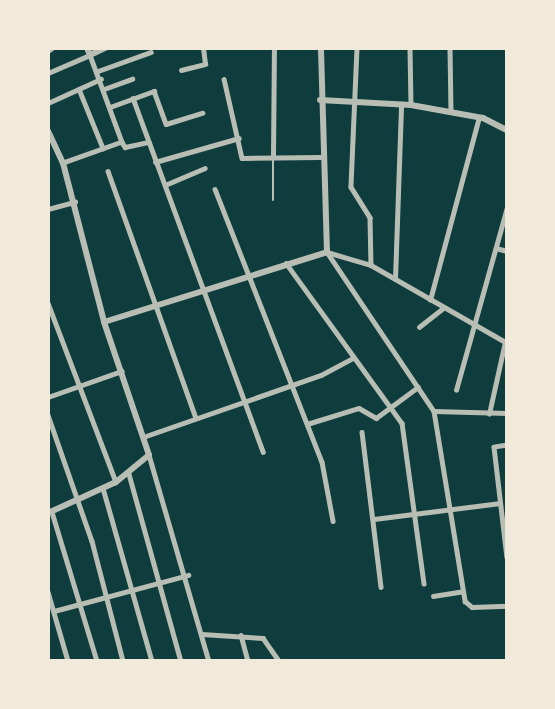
<!DOCTYPE html>
<style>
body{margin:0}
#map{position:relative;width:555px;height:709px;overflow:hidden;background:#0f3d3e;font-family:Karla,sans-serif}
div>[style]{position:absolute}
[style*='--x']{left:calc(var(--x)*1px);top:calc(var(--y)*1px);width:calc(var(--w)*1px);rotate:calc(var(--a)*1deg)}
.service>*{height:2px;margin:-1px;padding:0 1px;transform-origin:1px;border-radius:1px;background:#b8beb3}
.minor>*{height:4.5px;margin:-2.25px;padding:0 2.25px;transform-origin:2.25px;border-radius:2.25px;background:#b8beb3}
.tertiary>*{height:6px;margin:-3px;padding:0 3px;transform-origin:3px;border-radius:3px;background:#b8beb3}
span{translate:-50% -50%;white-space:nowrap;text-align:center;line-height:1.15;-webkit-text-stroke:4.5px #f1e9da;paint-order:stroke}
.frame{position:absolute;inset:0;border:50px solid #f1e9da;pointer-events:none}
</style>
<div id="map">
<div class="service">
<i style="--x:273;--y:157;--w:43;--a:90"></i>
</div>
<div class="minor">
<i style="--x:357;--y:48;--w:139;--a:92.5"></i>
<i style="--x:351;--y:187;--w:36;--a:58"></i>
<i style="--x:370;--y:218;--w:47;--a:88.8"></i>
<i style="--x:410;--y:48;--w:57;--a:89"></i>
<i style="--x:450;--y:48;--w:64;--a:89.1"></i>
<i style="--x:181;--y:70;--w:25;--a:-14"></i>
<i style="--x:205;--y:64;--w:16;--a:-97"></i>
<i style="--x:98;--y:71;--w:56;--a:-19.7"></i>
<i style="--x:48;--y:73;--w:46;--a:-23.2"></i>
<i style="--x:90;--y:55;--w:93;--a:69.8"></i>
<i style="--x:122;--y:142;--w:63;--a:160.4"></i>
<i style="--x:224;--y:79;--w:81;--a:77.2"></i>
<i style="--x:242;--y:158;--w:78;--a:-0.7"></i>
<i style="--x:79;--y:89;--w:64;--a:67.9"></i>
<i style="--x:104;--y:89;--w:30;--a:-20"></i>
<i style="--x:133;--y:98;--w:377;--a:69.8"></i>
<i style="--x:48;--y:103;--w:58;--a:-24.4"></i>
<i style="--x:110;--y:107;--w:47;--a:-20"></i>
<i style="--x:154;--y:91;--w:35;--a:70"></i>
<i style="--x:166;--y:124;--w:38;--a:-17"></i>
<i style="--x:122;--y:142;--w:6;--a:59"></i>
<i style="--x:125;--y:147;--w:24;--a:-12"></i>
<i style="--x:273;--y:157;--w:109;--a:-89.5"></i>
<i style="--x:155;--y:162;--w:87;--a:-15.9"></i>
<i style="--x:108;--y:171;--w:262;--a:70.4"></i>
<i style="--x:165;--y:185;--w:43;--a:-23"></i>
<i style="--x:215;--y:189;--w:293;--a:68.6"></i>
<i style="--x:322;--y:462;--w:60;--a:79.4"></i>
<i style="--x:48;--y:209;--w:28;--a:-15"></i>
<i style="--x:496;--y:248;--w:11;--a:15"></i>
<i style="--x:327;--y:252;--w:192;--a:56.1"></i>
<i style="--x:434;--y:411;--w:193;--a:80.7"></i>
<i style="--x:465;--y:601;--w:9;--a:41"></i>
<i style="--x:472;--y:607;--w:35;--a:-2"></i>
<i style="--x:327;--y:252;--w:46;--a:16.5"></i>
<i style="--x:371;--y:265;--w:157;--a:29.8"></i>
<i style="--x:286;--y:263;--w:198;--a:54.1"></i>
<i style="--x:402;--y:423;--w:162;--a:82.2"></i>
<i style="--x:395;--y:279;--w:175;--a:-88"></i>
<i style="--x:430;--y:300;--w:189;--a:-75"></i>
<i style="--x:48;--y:303;--w:191;--a:69.2"></i>
<i style="--x:419;--y:327;--w:31;--a:-38"></i>
<i style="--x:456;--y:390;--w:190;--a:-74.4"></i>
<i style="--x:48;--y:397;--w:78;--a:-19.4"></i>
<i style="--x:434;--y:411;--w:73;--a:1.6"></i>
<i style="--x:489;--y:414;--w:74;--a:-77.5"></i>
<i style="--x:48;--y:415;--w:133;--a:70.8"></i>
<i style="--x:92;--y:541;--w:124;--a:75.5"></i>
<i style="--x:307;--y:424;--w:54;--a:-17.1"></i>
<i style="--x:359;--y:408;--w:20;--a:30"></i>
<i style="--x:376;--y:418;--w:52;--a:-36.4"></i>
<i style="--x:362;--y:432;--w:156;--a:83"></i>
<i style="--x:146;--y:436;--w:185;--a:-19.2"></i>
<i style="--x:321;--y:375;--w:36;--a:-28"></i>
<i style="--x:507;--y:445;--w:13;--a:171"></i>
<i style="--x:494;--y:447;--w:111;--a:83.3"></i>
<i style="--x:149;--y:455;--w:215;--a:73.8"></i>
<i style="--x:129;--y:474;--w:194;--a:74.5"></i>
<i style="--x:103;--y:488;--w:180;--a:74.2"></i>
<i style="--x:52;--y:512;--w:156;--a:73.2"></i>
<i style="--x:374;--y:519;--w:127;--a:-7.2"></i>
<i style="--x:48;--y:592;--w:72;--a:73.8"></i>
<i style="--x:433;--y:596;--w:30;--a:-9"></i>
<i style="--x:54;--y:611;--w:139;--a:-15"></i>
<i style="--x:202;--y:634;--w:61;--a:3.8"></i>
<i style="--x:263;--y:638;--w:28;--a:55"></i>
<i style="--x:241;--y:635;--w:27;--a:75"></i>
</div>
<div class="tertiary">
<i style="--x:87;--y:48;--w:8;--a:67"></i>
<i style="--x:90;--y:55;--w:17;--a:-25"></i>
<i style="--x:48;--y:51;--w:5;--a:-37"></i>
<i style="--x:320;--y:100;--w:91;--a:3.1"></i>
<i style="--x:411;--y:105;--w:73;--a:10.2"></i>
<i style="--x:483;--y:118;--w:27;--a:27"></i>
<i style="--x:48;--y:131;--w:35;--a:65"></i>
<i style="--x:63;--y:163;--w:164;--a:75.5"></i>
<i style="--x:104;--y:322;--w:140;--a:71.3"></i>
<i style="--x:149;--y:455;--w:43;--a:140.7"></i>
<i style="--x:116;--y:482;--w:75;--a:155.5"></i>
<i style="--x:104;--y:322;--w:234;--a:-17.4"></i>
<i style="--x:327;--y:252;--w:204;--a:-91.7"></i>
</div>
<div class="frame"></div>
</div>
